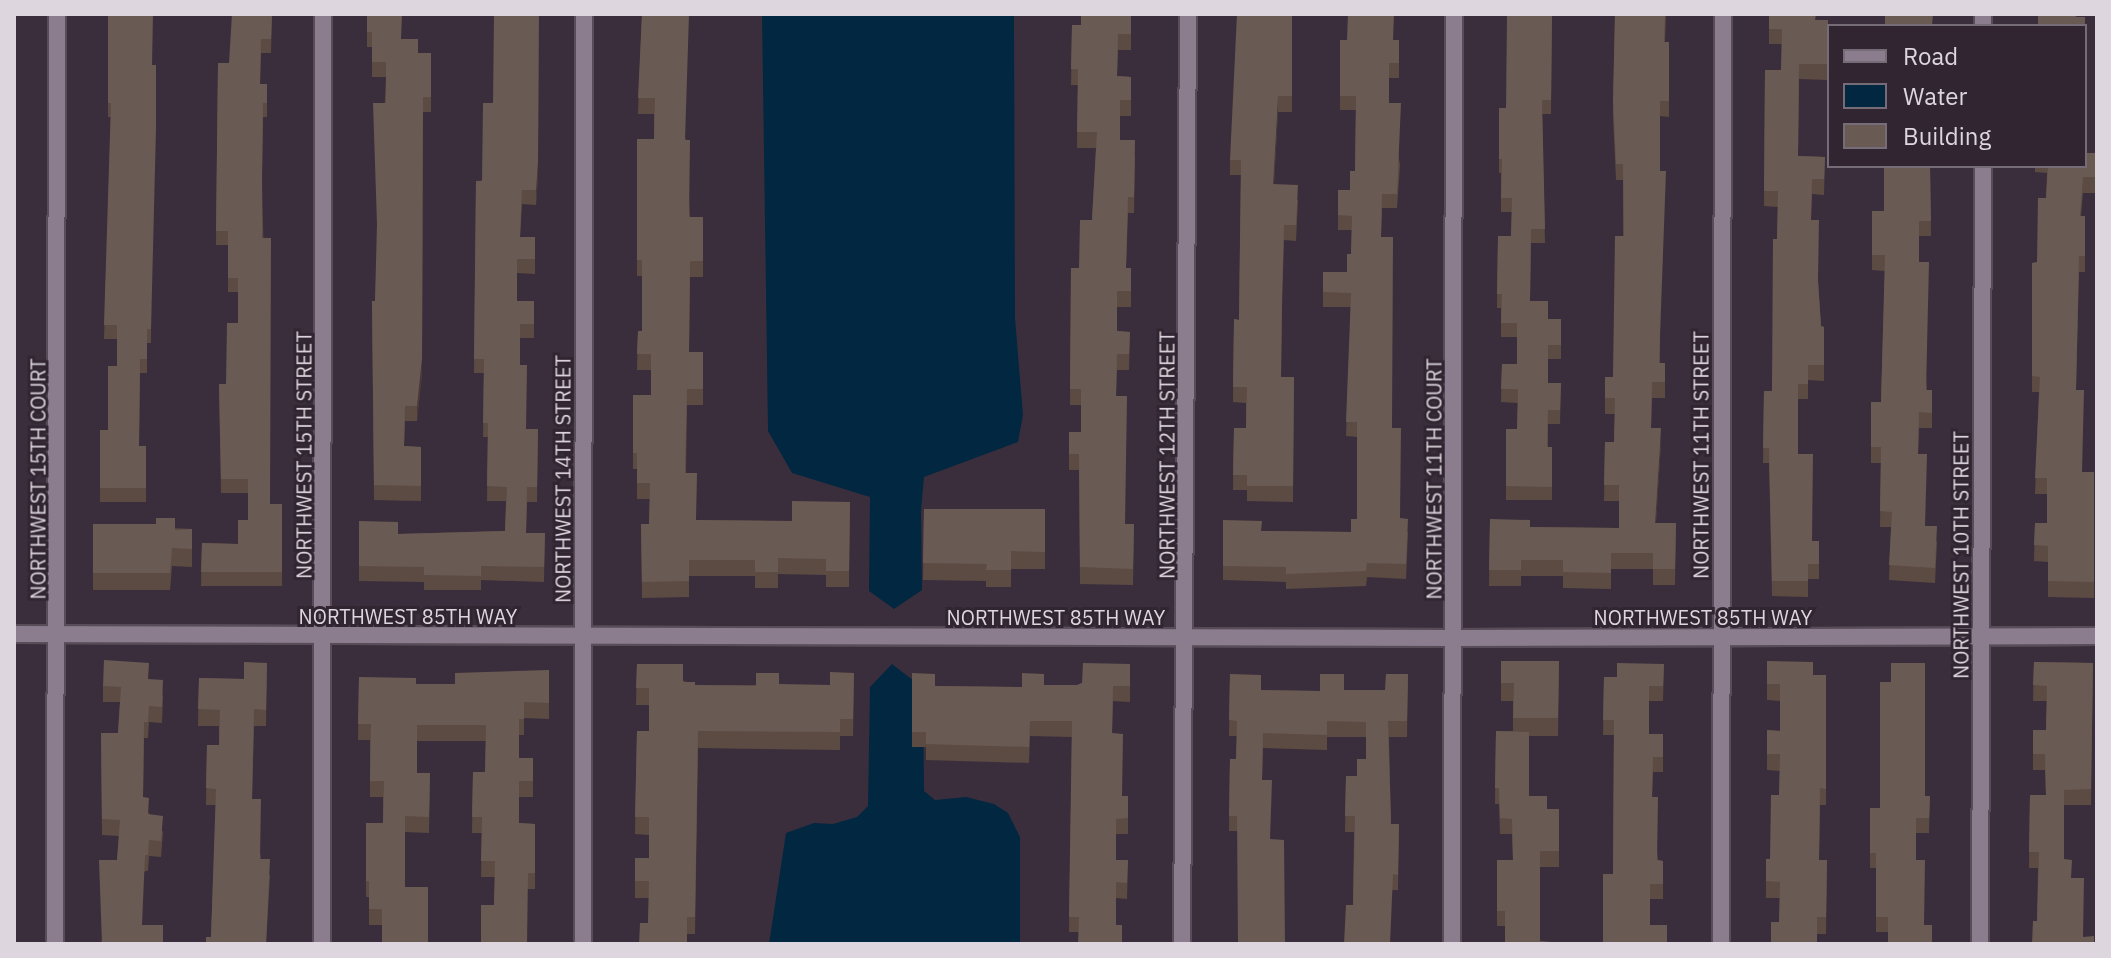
<!DOCTYPE html>
<style>
body{margin:0}
#map{position:relative;width:2111px;height:958px;overflow:hidden;background:#3b2e3c;font-family:"IBM Plex Sans",sans-serif}
div>[style]{position:absolute}
[style*='--x']{left:calc(var(--x)*1px);top:calc(var(--y)*1px);width:calc(var(--w)*1px);rotate:calc(var(--a)*1deg)}
.water>*{inset:0;background:#022740}
.roads{filter:drop-shadow(2px 0 #574c58) drop-shadow(-2px 0 #574c58) drop-shadow(0 2px #574c58) drop-shadow(0 -2px #574c58)}
.minor>*{height:16px;margin:-8px;padding:0 8px;transform-origin:8px;border-radius:8px;background:#8b7d8d}
.wall>*{inset:0;background:#5c4b43}
.shaded-wall>*{inset:0;background:#493939}
.building>*{inset:0;background:#6a5a54}
span{translate:-50% -50%;white-space:nowrap;text-align:center;line-height:1.15;-webkit-text-stroke:6px #302531;paint-order:stroke}
.street-label{font-size:20px;color:#ded6df}
.frame{position:absolute;inset:0;border:16px solid #ded6df;pointer-events:none}
.legend{position:absolute;left:1827px;top:24px;width:260px;height:144px;box-sizing:border-box;background:#302531;border:2px solid #766c77;margin:0;padding:10px 14px;list-style:none;font-size:24px;color:#ded6df}
.legend li{display:flex;align-items:center;gap:16px;height:40px}
.legend b{width:40px;border:2px solid #766c77}
</style>
<div id="map">
<div class="water">
<i style="clip-path:polygon(762px 14px,1014px 14px,1015px 318px,1023px 415px,1018px 442px,924px 477px,921px 511px,922px 590px,894px 609px,869px 591px,870px 497px,792px 473px,768px 431px)"></i>
<i style="clip-path:polygon(892px 664px,923px 688px,924px 791px,935px 800px,966px 797px,994px 804px,1008px 813px,1020px 837px,1020px 944px,769px 944px,786px 833px,814px 823px,833px 824px,857px 817px,868px 806px,870px 687px)"></i>
</div>
<div class="roads">
<div class="minor">
<i style="--x:1983;--y:26;--w:12;--a:-90"></i>
<i style="--x:14;--y:634;--w:1440;--a:0.16"></i>
<i style="--x:1454;--y:638;--w:643;--a:-0.18"></i>
<i style="--x:55;--y:944;--w:930;--a:-89.88"></i>
<i style="--x:322;--y:944;--w:930;--a:-89.94"></i>
<i style="--x:583;--y:944;--w:930;--a:-89.94"></i>
<i style="--x:1182;--y:944;--w:930;--a:-89.63"></i>
<i style="--x:1452;--y:944;--w:930;--a:-89.88"></i>
<i style="--x:1721;--y:944;--w:930;--a:-89.88"></i>
<i style="--x:1980;--y:944;--w:778;--a:-89.78"></i>
</div>
</div>
<div class="wall">
<i style="clip-path:polygon(108px 14px,152px 65px,151px 343px,147px 343px,147px 373px,140px 373px,139px 446px,146px 446px,146px 502px,100px 502px,100px 430px,108px 430px,117px 366px,117px 339px,104px 339px,111px 117px,108px 117px)"></i>
<i style="clip-path:polygon(272px 14px,271px 53px,261px 53px,260px 84px,267px 84px,267px 117px,263px 117px,262px 182px,270px 504px,282px 504px,282px 586px,201px 586px,202px 543px,238px 544px,248px 520px,248px 493px,221px 493px,219px 384px,226px 384px,238px 323px,238px 292px,228px 292px,228px 245px,216px 245px,218px 63px,229px 63px)"></i>
<i style="clip-path:polygon(367px 14px,401px 39px,418px 53px,431px 53px,431px 112px,423px 112px,422px 373px,417px 421px,405px 421px,404px 446px,421px 447px,421px 501px,374px 500px,372px 301px,375px 301px,386px 77px,372px 77px,372px 47px,367px 47px)"></i>
<i style="clip-path:polygon(642px 14px,686px 140px,690px 217px,703px 217px,703px 277px,690px 277px,689px 352px,703px 352px,703px 405px,687px 405px,686px 473px,696px 520px,792px 521px,850px 502px,849px 587px,826px 587px,826px 575px,778px 574px,778px 588px,755px 588px,755px 576px,689px 576px,689px 597px,642px 598px,641px 524px,649px 524px,650px 499px,637px 499px,637px 469px,633px 469px,633px 395px,651px 395px,651px 370px,637px 370px,638px 331px,642px 331px,642px 276px,637px 276px,637px 139px,654px 139px,654px 114px,638px 114px)"></i>
<i style="clip-path:polygon(1131px 14px,1131px 50px,1118px 50px,1117px 76px,1131px 77px,1131px 116px,1120px 116px,1120px 140px,1135px 156px,1134px 213px,1128px 213px,1126px 268px,1131px 268px,1131px 307px,1117px 307px,1117px 331px,1130px 332px,1129px 370px,1117px 370px,1116px 396px,1125px 524px,1134px 524px,1133px 585px,1080px 584px,1079px 470px,1069px 470px,1069px 432px,1081px 432px,1081px 405px,1070px 405px,1071px 268px,1079px 268px,1092px 220px,1096px 148px,1077px 148px,1078px 85px,1071px 85px,1072px 25px,1081px 25px)"></i>
<i style="clip-path:polygon(1292px 14px,1292px 112px,1278px 112px,1274px 184px,1298px 200px,1296px 241px,1284px 240px,1282px 309px,1281px 377px,1294px 377px,1293px 502px,1247px 501px,1247px 490px,1233px 490px,1234px 428px,1246px 428px,1246px 403px,1233px 402px,1234px 319px,1239px 320px,1241px 175px,1230px 175px,1230px 160px)"></i>
<i style="clip-path:polygon(1552px 14px,1551px 114px,1542px 114px,1545px 243px,1531px 243px,1530px 301px,1548px 319px,1561px 319px,1561px 359px,1548px 359px,1548px 383px,1561px 383px,1560px 424px,1548px 424px,1548px 447px,1552px 447px,1552px 500px,1506px 500px,1506px 429px,1517px 429px,1518px 403px,1501px 402px,1502px 364px,1517px 364px,1517px 337px,1501px 337px,1501px 308px,1497px 308px,1498px 236px,1511px 236px,1512px 212px,1501px 212px,1501px 173px,1499px 173px,1499px 108px,1506px 108px)"></i>
<i style="clip-path:polygon(1615px 14px,1666px 14px,1665px 42px,1669px 42px,1669px 117px,1660px 116px,1660px 363px,1665px 363px,1665px 398px,1652px 398px,1651px 428px,1661px 444px,1656px 523px,1676px 523px,1675px 585px,1653px 585px,1653px 569px,1611px 569px,1611px 589px,1563px 588px,1563px 576px,1521px 576px,1521px 586px,1489px 586px,1490px 519px,1530px 527px,1619px 528px,1619px 501px,1604px 501px,1605px 442px,1614px 442px,1615px 414px,1605px 414px,1605px 398px,1613px 377px,1623px 236px,1623px 180px,1616px 180px,1613px 116px)"></i>
<i style="clip-path:polygon(1769px 14px,1816px 20px,1828px 20px,1828px 80px,1799px 79px,1798px 156px,1825px 157px,1824px 195px,1812px 194px,1811px 220px,1818px 283px,1821px 326px,1824px 327px,1824px 381px,1808px 380px,1808px 399px,1798px 399px,1798px 454px,1812px 541px,1819px 541px,1819px 579px,1808px 579px,1808px 597px,1772px 596px,1769px 463px,1763px 463px,1764px 391px,1772px 391px,1778px 207px,1764px 206px,1765px 70px,1781px 70px,1782px 44px,1769px 44px)"></i>
<i style="clip-path:polygon(2032px 14px,2076px 14px,2085px 153px,2096px 169px,2095px 193px,2083px 193px,2081px 216px,2085px 216px,2085px 272px,2079px 272px,2076px 390px,2082px 472px,2094px 472px,2094px 598px,2048px 597px,2048px 562px,2034px 561px,2035px 523px,2047px 523px,2047px 494px,2035px 494px,2039px 392px,2032px 392px,2032px 376px,2037px 262px,2046px 198px,2047px 173px,2035px 172px,2035px 166px,2085px 166px,2038px 15px)"></i>
<i style="clip-path:polygon(1340px 40px,1399px 40px,1399px 78px,1389px 78px,1389px 103px,1400px 165px,1397px 208px,1382px 208px,1381px 237px,1392px 428px,1400px 518px,1408px 533px,1406px 579px,1367px 577px,1366px 586px,1286px 589px,1286px 582px,1223px 580px,1223px 520px,1262px 531px,1351px 532px,1357px 519px,1357px 437px,1346px 436px,1351px 307px,1323px 307px,1323px 272px,1347px 272px,1351px 254px,1352px 230px,1338px 230px,1338px 190px,1350px 190px,1355px 171px,1356px 110px,1340px 110px)"></i>
<i style="clip-path:polygon(1930px 166px,1931px 236px,1919px 236px,1919px 262px,1927px 390px,1932px 390px,1932px 428px,1919px 428px,1918px 454px,1925px 526px,1937px 542px,1935px 583px,1889px 580px,1891px 527px,1880px 527px,1881px 463px,1871px 463px,1871px 402px,1881px 402px,1885px 271px,1872px 270px,1872px 211px,1884px 211px)"></i>
<i style="clip-path:polygon(538px 176px,536px 205px,522px 204px,520px 237px,535px 237px,535px 274px,517px 273px,517px 301px,534px 301px,534px 338px,520px 338px,520px 365px,526px 429px,538px 429px,537px 502px,527px 502px,526px 533px,545px 533px,544px 582px,481px 580px,481px 590px,424px 590px,424px 582px,359px 581px,359px 521px,398px 534px,505px 531px,506px 501px,487px 501px,488px 437px,483px 437px,484px 373px,474px 373px,476px 181px)"></i>
<i style="clip-path:polygon(924px 509px,1045px 509px,1045px 569px,1011px 569px,1011px 587px,986px 587px,986px 581px,923px 580px)"></i>
<i style="clip-path:polygon(93px 524px,192px 529px,192px 567px,172px 566px,170px 590px,93px 590px)"></i>
<i style="clip-path:polygon(1501px 661px,1559px 661px,1558px 736px,1529px 736px,1529px 796px,1547px 809px,1559px 809px,1559px 867px,1540px 867px,1505px 944px,1505px 926px,1497px 926px,1497px 860px,1513px 860px,1512px 834px,1500px 834px,1499px 804px,1495px 804px,1496px 731px,1513px 731px,1513px 701px,1501px 701px)"></i>
<i style="clip-path:polygon(1767px 661px,1813px 675px,1826px 675px,1826px 805px,1820px 805px,1819px 860px,1827px 860px,1826px 934px,1817px 934px,1779px 922px,1780px 898px,1766px 898px,1766px 859px,1770px 859px,1779px 795px,1780px 771px,1767px 770px,1767px 730px,1780px 731px,1780px 701px,1767px 700px)"></i>
<i style="clip-path:polygon(2034px 662px,2093px 663px,2091px 805px,2064px 805px,2064px 859px,2071px 878px,2083px 937px,2094px 944px,2037px 921px,2038px 868px,2029px 868px,2030px 795px,2046px 795px,2045px 770px,2033px 770px,2033px 730px,2046px 730px,2047px 701px,2033px 701px)"></i>
<i style="clip-path:polygon(267px 663px,266px 726px,254px 726px,252px 799px,261px 859px,270px 876px,266px 944px,206px 944px,211px 937px,216px 805px,206px 805px,207px 745px,219px 745px,219px 726px,198px 726px,199px 678px,244px 679px)"></i>
<i style="clip-path:polygon(637px 664px,695px 685px,830px 685px,854px 673px,853px 736px,840px 736px,840px 750px,698px 748px,695px 934px,687px 934px,648px 923px,649px 898px,635px 898px,635px 858px,649px 858px,649px 835px,635px 834px,637px 731px,649px 731px,649px 705px,636px 705px)"></i>
<i style="clip-path:polygon(1130px 664px,1130px 702px,1113px 701px,1112px 733px,1122px 796px,1128px 796px,1128px 834px,1116px 834px,1116px 860px,1128px 860px,1127px 899px,1116px 898px,1078px 932px,1069px 932px,1072px 737px,1030px 736px,1029px 763px,926px 760px,926px 747px,912px 747px,912px 673px,935px 686px,1022px 687px,1044px 685px,1077px 685px)"></i>
<i style="clip-path:polygon(1664px 664px,1663px 701px,1649px 701px,1649px 734px,1663px 734px,1663px 772px,1653px 772px,1652px 797px,1658px 860px,1663px 861px,1663px 899px,1650px 899px,1603px 944px,1613px 874px,1614px 735px,1603px 735px,1604px 677px,1617px 677px)"></i>
<i style="clip-path:polygon(549px 670px,549px 719px,524px 718px,524px 735px,519px 735px,519px 758px,533px 758px,533px 797px,519px 797px,519px 823px,535px 824px,535px 889px,528px 889px,494px 905px,495px 877px,481px 877px,482px 833px,472px 833px,473px 772px,485px 772px,486px 741px,417px 741px,417px 773px,430px 773px,429px 833px,405px 832px,382px 925px,369px 925px,369px 897px,366px 897px,366px 823px,383px 823px,383px 797px,370px 797px,370px 740px,358px 740px,359px 677px,416px 684px,455px 684px)"></i>
<i style="clip-path:polygon(1230px 674px,1261px 690px,1320px 691px,1385px 690px,1408px 674px,1407px 737px,1389px 737px,1391px 824px,1399px 824px,1398px 890px,1393px 890px,1353px 905px,1354px 832px,1345px 832px,1346px 776px,1357px 776px,1366px 759px,1366px 737px,1327px 737px,1327px 750px,1263px 748px,1262px 780px,1285px 944px,1237px 831px,1229px 831px,1230px 759px,1236px 759px,1237px 736px,1229px 736px)"></i>
<i style="clip-path:polygon(149px 679px,163px 696px,162px 723px,149px 722px,148px 738px,144px 738px,143px 797px,149px 814px,163px 832px,161px 857px,149px 856px,148px 871px,145px 871px,101px 944px,117px 860px,119px 836px,102px 835px,101px 733px,118px 733px,120px 702px,103px 702px,103px 686px)"></i>
<i style="clip-path:polygon(1891px 682px,1925px 796px,1930px 796px,1929px 833px,1916px 833px,1888px 932px,1876px 932px,1876px 868px,1870px 868px,1870px 808px,1880px 808px)"></i>
</div>
<div class="shaded-wall">
<i style="clip-path:polygon(539px 14px,538px 176px,536px 205px,536px 190px)"></i>
<i style="clip-path:polygon(1278px 96px,1278px 112px,1273px 199px,1273px 184px)"></i>
<i style="clip-path:polygon(423px 97px,422px 373px,417px 421px,417px 406px)"></i>
<i style="clip-path:polygon(1661px 428px,1661px 444px,1655px 539px,1655px 523px)"></i>
</div>
<div class="building">
<i style="clip-path:polygon(108px 14px,153px 14px,152px 65px,156px 65px,156px 128px,151px 329px,147px 329px,147px 359px,140px 359px,139px 446px,146px 446px,146px 488px,100px 488px,100px 430px,108px 430px,108px 366px,117px 366px,117px 325px,104px 325px,111px 103px,108px 103px)"></i>
<i style="clip-path:polygon(232px 14px,272px 14px,271px 39px,261px 39px,260px 84px,267px 84px,267px 103px,263px 103px,262px 174px,262px 238px,271px 238px,270px 504px,282px 504px,282px 572px,201px 572px,202px 543px,238px 544px,238px 520px,248px 520px,248px 479px,221px 479px,219px 384px,226px 384px,227px 323px,238px 323px,238px 278px,228px 278px,228px 231px,216px 231px,218px 63px,229px 63px)"></i>
<i style="clip-path:polygon(367px 14px,402px 14px,401px 39px,418px 39px,418px 53px,431px 53px,431px 97px,423px 97px,422px 358px,417px 406px,405px 406px,404px 446px,421px 447px,421px 486px,374px 485px,372px 301px,375px 301px,377px 224px,373px 103px,386px 103px,386px 62px,372px 62px,372px 32px,367px 32px)"></i>
<i style="clip-path:polygon(494px 14px,539px 14px,538px 161px,536px 190px,522px 190px,520px 237px,535px 237px,535px 259px,517px 259px,517px 301px,534px 301px,534px 324px,520px 324px,520px 365px,527px 365px,526px 429px,538px 429px,537px 487px,527px 487px,526px 533px,545px 533px,544px 567px,481px 566px,481px 576px,424px 575px,424px 567px,359px 566px,359px 521px,398px 522px,398px 534px,505px 531px,507px 487px,487px 486px,488px 423px,483px 423px,484px 359px,474px 359px,476px 181px,482px 181px,483px 103px,493px 103px)"></i>
<i style="clip-path:polygon(642px 14px,689px 14px,685px 140px,690px 140px,689px 217px,703px 217px,703px 261px,690px 261px,689px 352px,703px 352px,703px 389px,687px 389px,685px 473px,697px 473px,696px 520px,792px 521px,792px 501px,850px 502px,849px 571px,826px 571px,826px 559px,778px 558px,778px 572px,755px 572px,755px 560px,689px 560px,689px 581px,642px 582px,641px 524px,649px 524px,650px 483px,637px 483px,637px 453px,633px 453px,633px 395px,651px 395px,651px 354px,637px 354px,638px 331px,642px 331px,642px 260px,637px 260px,637px 139px,654px 139px,655px 98px,638px 98px)"></i>
<i style="clip-path:polygon(1081px 14px,1131px 14px,1131px 34px,1118px 34px,1117px 76px,1131px 77px,1131px 100px,1120px 100px,1120px 140px,1135px 140px,1134px 197px,1128px 197px,1126px 268px,1131px 268px,1131px 291px,1117px 291px,1117px 331px,1130px 332px,1129px 354px,1117px 354px,1116px 396px,1127px 396px,1125px 524px,1134px 524px,1133px 569px,1080px 567px,1079px 454px,1069px 454px,1069px 432px,1081px 432px,1081px 389px,1070px 389px,1071px 268px,1079px 268px,1080px 220px,1092px 220px,1097px 132px,1077px 132px,1078px 69px,1071px 69px,1072px 25px,1081px 25px)"></i>
<i style="clip-path:polygon(1237px 14px,1292px 14px,1292px 96px,1278px 96px,1273px 184px,1298px 185px,1296px 225px,1284px 225px,1282px 294px,1281px 377px,1294px 377px,1293px 486px,1247px 486px,1247px 475px,1233px 475px,1234px 428px,1246px 428px,1247px 387px,1233px 387px,1234px 319px,1239px 320px,1241px 160px,1230px 160px)"></i>
<i style="clip-path:polygon(1348px 14px,1394px 14px,1393px 40px,1399px 40px,1399px 63px,1389px 63px,1389px 103px,1401px 103px,1397px 194px,1382px 194px,1381px 237px,1393px 237px,1392px 428px,1401px 428px,1400px 518px,1408px 519px,1406px 564px,1367px 563px,1366px 571px,1286px 574px,1286px 567px,1223px 566px,1223px 520px,1262px 521px,1261px 531px,1351px 532px,1351px 519px,1357px 519px,1357px 422px,1346px 422px,1351px 293px,1323px 292px,1323px 272px,1347px 272px,1347px 254px,1351px 254px,1352px 216px,1338px 215px,1338px 190px,1350px 190px,1350px 171px,1355px 171px,1356px 96px,1340px 96px,1340px 40px,1347px 40px)"></i>
<i style="clip-path:polygon(1507px 14px,1552px 14px,1551px 100px,1542px 100px,1545px 229px,1531px 229px,1530px 301px,1548px 301px,1548px 319px,1561px 319px,1561px 345px,1548px 345px,1548px 383px,1561px 383px,1560px 410px,1548px 410px,1547px 447px,1552px 447px,1552px 487px,1506px 486px,1506px 429px,1517px 429px,1518px 389px,1501px 389px,1502px 364px,1517px 364px,1517px 323px,1501px 323px,1502px 294px,1497px 294px,1498px 236px,1511px 236px,1512px 198px,1501px 198px,1502px 159px,1499px 159px,1499px 108px,1506px 108px)"></i>
<i style="clip-path:polygon(1615px 14px,1665px 14px,1664px 42px,1669px 42px,1669px 101px,1660px 101px,1660px 171px,1666px 171px,1659px 363px,1665px 363px,1665px 382px,1652px 382px,1651px 428px,1661px 428px,1655px 523px,1676px 523px,1675px 569px,1653px 569px,1653px 553px,1611px 553px,1611px 573px,1563px 572px,1563px 560px,1521px 560px,1521px 570px,1489px 570px,1490px 519px,1530px 520px,1530px 527px,1619px 528px,1619px 485px,1604px 485px,1605px 442px,1614px 442px,1615px 398px,1605px 398px,1605px 377px,1613px 377px,1615px 236px,1624px 236px,1623px 164px,1616px 164px,1613px 100px)"></i>
<i style="clip-path:polygon(1769px 14px,1816px 14px,1815px 20px,1828px 20px,1828px 64px,1799px 64px,1798px 156px,1825px 157px,1824px 179px,1812px 179px,1811px 220px,1819px 220px,1818px 280px,1821px 326px,1824px 327px,1824px 365px,1808px 365px,1808px 384px,1798px 384px,1798px 454px,1813px 454px,1812px 541px,1819px 541px,1819px 564px,1808px 564px,1808px 581px,1772px 581px,1769px 448px,1763px 448px,1764px 391px,1772px 391px,1773px 239px,1777px 239px,1778px 191px,1764px 191px,1765px 70px,1781px 70px,1782px 29px,1769px 29px)"></i>
<i style="clip-path:polygon(1885px 14px,1933px 14px,1932px 26px,1873px 26px,1873px 24px,1885px 24px)"></i>
<i style="clip-path:polygon(2038px 14px,2076px 14px,2076px 17px,2085px 17px,2085px 153px,2096px 153px,2095px 177px,2083px 177px,2080px 216px,2085px 216px,2085px 256px,2079px 256px,2076px 390px,2084px 390px,2082px 472px,2094px 472px,2094px 582px,2048px 581px,2048px 546px,2034px 545px,2035px 523px,2047px 523px,2047px 478px,2035px 478px,2040px 377px,2032px 376px,2032px 263px,2037px 262px,2038px 198px,2046px 198px,2048px 166px,2085px 166px,2085px 26px,2038px 26px)"></i>
<i style="clip-path:polygon(1884px 166px,1930px 166px,1931px 221px,1919px 221px,1919px 262px,1929px 262px,1926px 390px,1932px 390px,1932px 413px,1919px 412px,1918px 454px,1927px 454px,1925px 526px,1937px 526px,1935px 568px,1889px 565px,1892px 512px,1880px 511px,1881px 447px,1871px 447px,1871px 402px,1881px 402px,1885px 255px,1872px 255px,1872px 211px,1884px 211px)"></i>
<i style="clip-path:polygon(924px 509px,1045px 509px,1045px 552px,1011px 551px,1011px 570px,986px 570px,987px 564px,923px 563px)"></i>
<i style="clip-path:polygon(156px 518px,175px 518px,175px 530px,192px 529px,192px 549px,172px 548px,170px 573px,93px 573px,93px 524px,156px 524px)"></i>
<i style="clip-path:polygon(104px 660px,149px 663px,148px 679px,163px 680px,162px 707px,149px 706px,148px 722px,144px 722px,143px 797px,149px 798px,148px 814px,163px 816px,161px 841px,149px 840px,148px 855px,145px 855px,142px 925px,163px 925px,163px 944px,102px 944px,99px 860px,117px 860px,120px 820px,102px 819px,101px 733px,118px 733px,121px 687px,103px 686px)"></i>
<i style="clip-path:polygon(1501px 661px,1559px 661px,1558px 718px,1513px 718px,1514px 683px,1501px 683px)"></i>
<i style="clip-path:polygon(1767px 661px,1813px 662px,1813px 675px,1826px 675px,1826px 789px,1820px 788px,1819px 860px,1827px 860px,1826px 917px,1817px 917px,1817px 944px,1771px 944px,1771px 922px,1779px 922px,1780px 882px,1766px 881px,1766px 859px,1770px 859px,1771px 795px,1779px 795px,1780px 754px,1767px 754px,1767px 730px,1780px 731px,1780px 684px,1767px 684px)"></i>
<i style="clip-path:polygon(244px 662px,267px 663px,266px 710px,254px 709px,252px 799px,261px 799px,260px 859px,270px 859px,266px 944px,206px 944px,206px 937px,211px 937px,216px 789px,206px 788px,207px 745px,219px 745px,220px 710px,198px 709px,199px 678px,244px 679px)"></i>
<i style="clip-path:polygon(2034px 662px,2093px 663px,2091px 789px,2064px 790px,2064px 859px,2072px 860px,2071px 878px,2084px 878px,2083px 937px,2094px 936px,2094px 944px,2032px 944px,2033px 921px,2037px 921px,2039px 852px,2029px 852px,2030px 795px,2046px 795px,2045px 754px,2033px 754px,2033px 730px,2046px 730px,2047px 686px,2033px 685px)"></i>
<i style="clip-path:polygon(1083px 663px,1130px 664px,1130px 686px,1113px 686px,1112px 733px,1123px 734px,1122px 796px,1128px 796px,1128px 818px,1116px 819px,1116px 860px,1128px 860px,1127px 883px,1116px 882px,1116px 925px,1122px 925px,1122px 944px,1078px 944px,1079px 917px,1069px 917px,1072px 721px,1030px 721px,1029px 747px,926px 744px,926px 732px,912px 732px,912px 673px,935px 674px,935px 686px,1022px 687px,1022px 673px,1044px 674px,1044px 685px,1077px 685px,1082px 683px)"></i>
<i style="clip-path:polygon(1617px 663px,1664px 664px,1663px 686px,1649px 686px,1649px 734px,1663px 734px,1663px 757px,1653px 757px,1652px 797px,1658px 797px,1657px 860px,1663px 861px,1663px 884px,1650px 884px,1650px 925px,1667px 925px,1667px 944px,1603px 944px,1603px 874px,1613px 874px,1614px 720px,1603px 720px,1604px 677px,1617px 677px)"></i>
<i style="clip-path:polygon(1891px 663px,1925px 663px,1925px 796px,1930px 796px,1929px 818px,1916px 818px,1916px 860px,1925px 860px,1924px 925px,1932px 925px,1932px 944px,1888px 944px,1888px 917px,1876px 917px,1876px 853px,1870px 853px,1870px 808px,1880px 808px,1880px 682px,1891px 682px)"></i>
<i style="clip-path:polygon(637px 664px,683px 664px,683px 682px,695px 682px,695px 685px,756px 686px,756px 673px,779px 673px,779px 684px,830px 685px,830px 672px,854px 673px,853px 719px,840px 719px,840px 732px,698px 731px,695px 917px,687px 917px,687px 944px,639px 944px,640px 923px,648px 923px,649px 881px,635px 881px,635px 858px,649px 858px,649px 817px,635px 817px,637px 731px,649px 731px,649px 688px,636px 688px)"></i>
<i style="clip-path:polygon(549px 670px,549px 703px,524px 702px,524px 719px,519px 719px,519px 758px,533px 758px,533px 781px,519px 781px,519px 823px,535px 824px,535px 873px,528px 873px,527px 944px,481px 944px,481px 905px,494px 905px,495px 861px,481px 861px,482px 817px,472px 817px,473px 772px,485px 772px,486px 725px,417px 725px,417px 773px,430px 773px,429px 817px,405px 816px,405px 887px,428px 887px,428px 944px,382px 944px,382px 909px,369px 909px,369px 881px,366px 881px,366px 823px,383px 823px,384px 781px,370px 781px,371px 724px,358px 724px,359px 677px,416px 678px,416px 684px,455px 684px,455px 673px)"></i>
<i style="clip-path:polygon(1230px 674px,1261px 675px,1261px 690px,1320px 691px,1320px 674px,1344px 674px,1344px 690px,1385px 690px,1386px 674px,1408px 674px,1407px 721px,1388px 721px,1391px 824px,1399px 824px,1398px 875px,1393px 874px,1390px 944px,1344px 944px,1346px 905px,1353px 905px,1355px 816px,1345px 816px,1346px 776px,1357px 776px,1357px 759px,1366px 759px,1366px 722px,1327px 721px,1327px 735px,1263px 733px,1262px 780px,1272px 780px,1270px 839px,1284px 840px,1285px 944px,1238px 944px,1237px 816px,1229px 816px,1230px 759px,1236px 759px,1237px 721px,1229px 720px)"></i>
<i style="clip-path:polygon(1496px 731px,1529px 732px,1529px 796px,1547px 796px,1547px 809px,1559px 809px,1559px 851px,1540px 851px,1540px 941px,1551px 942px,1551px 944px,1505px 944px,1505px 911px,1497px 911px,1497px 860px,1513px 860px,1512px 819px,1500px 818px,1499px 788px,1495px 788px)"></i>
</div>
<div class="street-label">
<span style="left:304px;top:455px;rotate:-90deg">NORTHWEST 15TH STREET</span>
<span style="left:1167px;top:455px;rotate:-90deg">NORTHWEST 12TH STREET</span>
<span style="left:1701px;top:455px;rotate:-90deg">NORTHWEST 11TH STREET</span>
<span style="left:38px;top:479px;rotate:-90deg">NORTHWEST 15TH COURT</span>
<span style="left:563px;top:479px;rotate:-90deg">NORTHWEST 14TH STREET</span>
<span style="left:1434px;top:479px;rotate:-90deg">NORTHWEST 11TH COURT</span>
<span style="left:1961px;top:555px;rotate:-90deg">NORTHWEST 10TH STREET</span>
<span style="left:408px;top:616px">NORTHWEST 85TH WAY</span>
<span style="left:1056px;top:617px">NORTHWEST 85TH WAY</span>
<span style="left:1703px;top:617px">NORTHWEST 85TH WAY</span>
</div>
<div class="frame"></div>
<ul class="legend">
<li><b style="height:10px;background:#8b7d8d"></b>Road</li>
<li><b style="height:22px;background:#022740"></b>Water</li>
<li><b style="height:22px;background:#6a5a54"></b>Building</li>
</ul>
</div>
